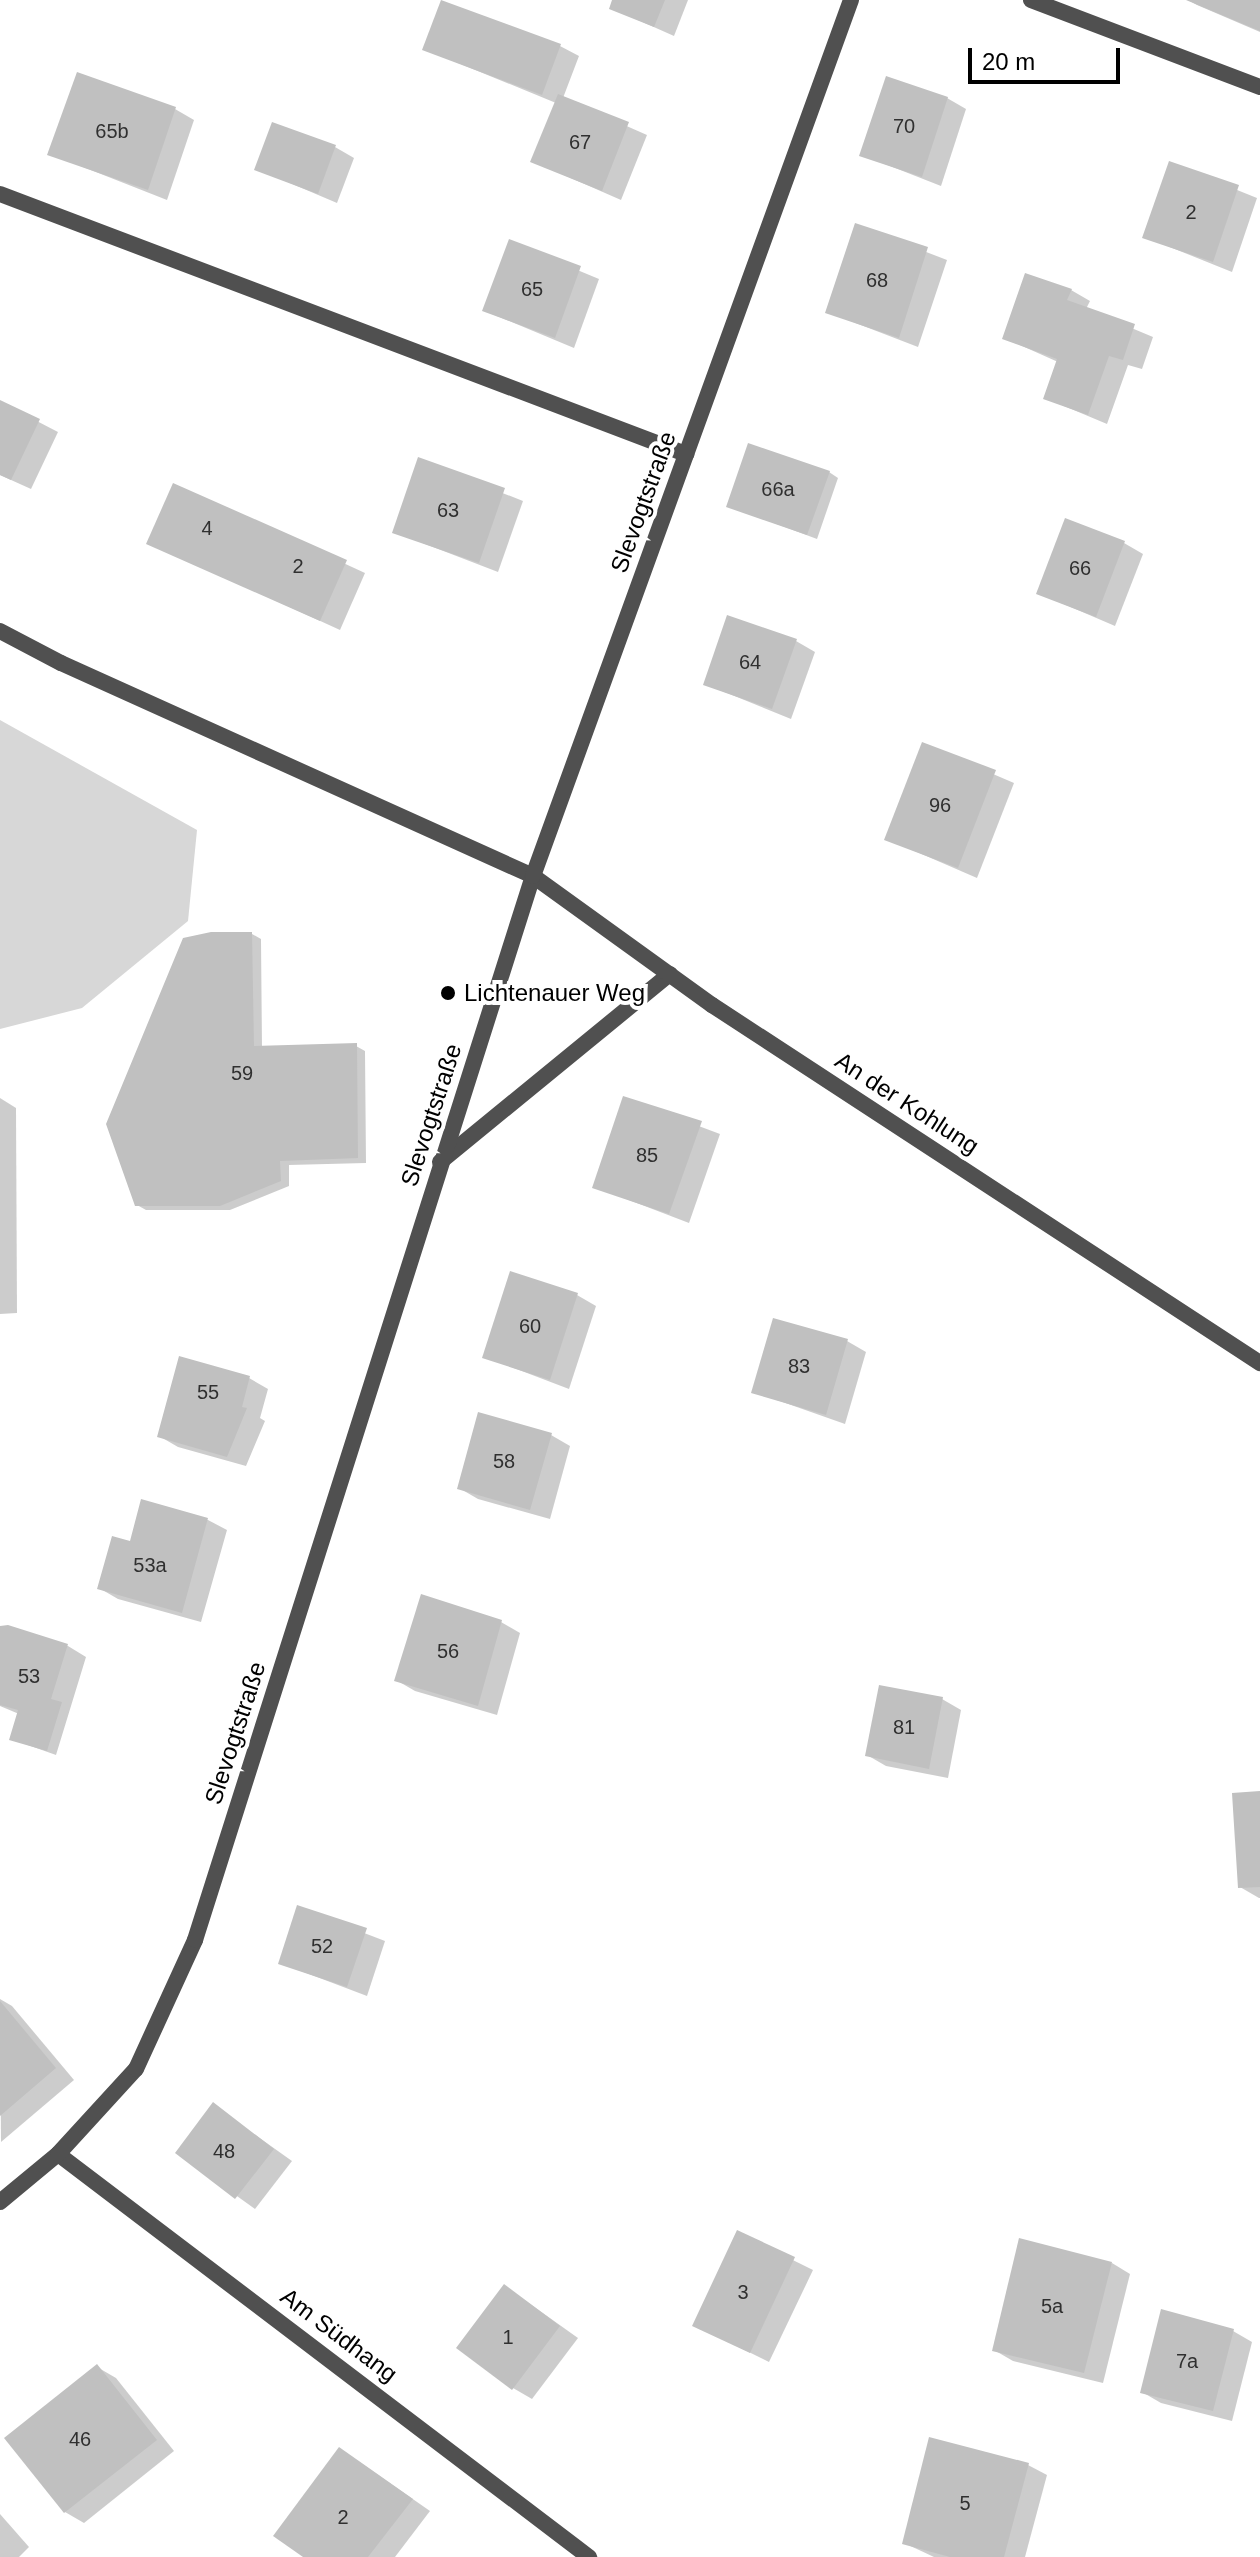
<!DOCTYPE html>
<meta charset="utf-8">
<style>
body{margin:0}
#map{position:relative;width:1260px;height:2557px;overflow:hidden;background:#fff;font-family:Arial,sans-serif}
div>[style]{position:absolute}
[style*='--x']{left:calc(var(--x)*1px);top:calc(var(--y)*1px);width:calc(var(--w)*1px);rotate:calc(var(--a)*1deg)}
.green>*{inset:0;background:#d7d7d7}
.shadow>*{inset:0;background:#0003}
.building>*{inset:0;background:#c0c0c0}
.service>*{height:16px;margin:-8px;padding:0 8px;transform-origin:8px;border-radius:8px;background:#505050}
.minor>*{height:16px;margin:-8px;padding:0 8px;transform-origin:8px;border-radius:8px;background:#505050}
.tertiary>*{height:16px;margin:-8px;padding:0 8px;transform-origin:8px;border-radius:8px;background:#505050}
.dots>*{width:22px;height:22px;translate:-50% -50%;box-sizing:border-box;border:4px solid #fff;border-radius:50%}
span{translate:-50% -50%;white-space:nowrap;text-align:center;line-height:1.15;-webkit-text-stroke:8px #fff;paint-order:stroke}
.number-label{font-size:20px;color:#303030}
.number-label span{-webkit-text-stroke-width:0}
.street-label{font-size:24px;color:#000}
.poi-label{font-size:24px;color:#000}
.left{translate:0 -50%;text-align:left}
.scale{position:absolute;left:968px;top:48px;width:152px;height:36px;box-sizing:border-box;border:4px solid #000;border-top:0;padding-left:10px;font-size:24px;line-height:28px;white-space:nowrap;color:#000;-webkit-text-stroke:6px #fff;paint-order:stroke}
</style>
<div id="map">
<div class="green">
<i style="clip-path:polygon(0 720px,197px 830px,188px 921px,82px 1008px,0 1029px)"></i>
</div>
<div class="shadow">
<i style="clip-path:polygon(614px 0,688px 0,674px 36px,611px 8px)"></i>
<i style="clip-path:polygon(1188px 0,1260px 0,1260px 32px,1197px 5px)"></i>
<i style="clip-path:polygon(560px 46px,579px 56px,563px 98px,647px 135px,621px 200px,532px 161px,556px 103px,424px 49px)"></i>
<i style="clip-path:polygon(947px 98px,966px 109px,941px 186px,862px 155px)"></i>
<i style="clip-path:polygon(175px 109px,194px 120px,167px 200px,50px 154px)"></i>
<i style="clip-path:polygon(335px 147px,354px 158px,337px 203px,257px 169px)"></i>
<i style="clip-path:polygon(1170px 163px,1257px 198px,1232px 272px,1145px 237px)"></i>
<i style="clip-path:polygon(856px 225px,947px 260px,918px 347px,827px 312px)"></i>
<i style="clip-path:polygon(510px 242px,599px 279px,574px 348px,485px 311px)"></i>
<i style="clip-path:polygon(1071px 290px,1090px 301px,1086px 309px,1153px 337px,1142px 369px,1128px 365px,1107px 424px,1045px 398px,1058px 362px,1004px 338px)"></i>
<i style="clip-path:polygon(0 402px,58px 432px,31px 489px,0 475px)"></i>
<i style="clip-path:polygon(419px 460px,523px 501px,498px 572px,394px 532px)"></i>
<i style="clip-path:polygon(829px 472px,838px 478px,817px 539px,729px 506px)"></i>
<i style="clip-path:polygon(174px 485px,365px 573px,340px 630px,149px 543px)"></i>
<i style="clip-path:polygon(1124px 543px,1143px 554px,1115px 626px,1038px 593px)"></i>
<i style="clip-path:polygon(796px 641px,815px 652px,791px 719px,705px 684px)"></i>
<i style="clip-path:polygon(923px 744px,1014px 783px,977px 878px,887px 839px)"></i>
<i style="clip-path:polygon(252px 934px,261px 939px,262px 1047px,356px 1046px,365px 1051px,366px 1163px,289px 1165px,289px 1186px,230px 1210px,146px 1210px,137px 1205px)"></i>
<i style="clip-path:polygon(0 1098px,16px 1108px,17px 1313px,0 1314px)"></i>
<i style="clip-path:polygon(624px 1098px,720px 1134px,689px 1223px,595px 1187px)"></i>
<i style="clip-path:polygon(577px 1295px,596px 1306px,569px 1389px,485px 1357px)"></i>
<i style="clip-path:polygon(847px 1341px,866px 1352px,845px 1424px,754px 1392px)"></i>
<i style="clip-path:polygon(249px 1378px,268px 1389px,260px 1418px,265px 1421px,246px 1466px,178px 1447px,159px 1436px)"></i>
<i style="clip-path:polygon(551px 1435px,570px 1446px,550px 1519px,478px 1499px,459px 1488px)"></i>
<i style="clip-path:polygon(143px 1501px,208px 1520px,227px 1530px,201px 1622px,118px 1599px,99px 1588px,131px 1544px)"></i>
<i style="clip-path:polygon(501px 1622px,520px 1633px,497px 1715px,415px 1691px,396px 1680px)"></i>
<i style="clip-path:polygon(0 1628px,68px 1646px,86px 1657px,56px 1755px,11px 1739px,19px 1714px,0 1706px)"></i>
<i style="clip-path:polygon(942px 1699px,961px 1710px,948px 1778px,886px 1766px,867px 1755px)"></i>
<i style="clip-path:polygon(1260px 1793px,1260px 1898px,1259px 1898px,1240px 1887px)"></i>
<i style="clip-path:polygon(299px 1908px,385px 1941px,367px 1996px,280px 1963px)"></i>
<i style="clip-path:polygon(0 1999px,12px 2006px,74px 2080px,1px 2142px)"></i>
<i style="clip-path:polygon(213px 2105px,292px 2161px,255px 2209px,177px 2153px)"></i>
<i style="clip-path:polygon(738px 2233px,813px 2270px,769px 2362px,694px 2325px)"></i>
<i style="clip-path:polygon(1112px 2263px,1130px 2274px,1103px 2383px,1013px 2361px,994px 2350px)"></i>
<i style="clip-path:polygon(505px 2286px,578px 2338px,532px 2399px,513px 2388px)"></i>
<i style="clip-path:polygon(1233px 2331px,1252px 2342px,1232px 2421px,1161px 2403px,1142px 2392px)"></i>
<i style="clip-path:polygon(97px 2367px,116px 2378px,174px 2451px,84px 2523px,65px 2512px)"></i>
<i style="clip-path:polygon(358px 2461px,430px 2511px,395px 2557px,307px 2557px)"></i>
<i style="clip-path:polygon(1028px 2465px,1047px 2475px,1025px 2557px,934px 2557px,904px 2543px)"></i>
<i style="clip-path:polygon(0 2514px,29px 2547px,19px 2557px,0 2557px)"></i>
</div>
<div class="building">
<i style="clip-path:polygon(441px 0,561px 44px,542px 95px,422px 50px)"></i>
<i style="clip-path:polygon(612px 0,665px 0,654px 27px,609px 9px)"></i>
<i style="clip-path:polygon(1186px 0,1260px 0,1260px 31px)"></i>
<i style="clip-path:polygon(77px 72px,176px 107px,148px 190px,47px 155px)"></i>
<i style="clip-path:polygon(886px 76px,948px 97px,922px 177px,859px 156px)"></i>
<i style="clip-path:polygon(558px 94px,629px 122px,602px 191px,530px 162px)"></i>
<i style="clip-path:polygon(272px 122px,336px 145px,318px 194px,254px 170px)"></i>
<i style="clip-path:polygon(1169px 161px,1239px 185px,1213px 262px,1142px 238px)"></i>
<i style="clip-path:polygon(855px 223px,928px 247px,899px 338px,825px 313px)"></i>
<i style="clip-path:polygon(509px 239px,581px 266px,555px 338px,482px 311px)"></i>
<i style="clip-path:polygon(1025px 273px,1072px 289px,1067px 300px,1135px 324px,1123px 360px,1109px 356px,1088px 415px,1043px 399px,1057px 359px,1002px 339px)"></i>
<i style="clip-path:polygon(0 400px,40px 419px,11px 480px,0 475px)"></i>
<i style="clip-path:polygon(748px 443px,830px 471px,807px 535px,726px 507px)"></i>
<i style="clip-path:polygon(418px 457px,505px 488px,479px 563px,392px 533px)"></i>
<i style="clip-path:polygon(173px 483px,347px 560px,320px 621px,146px 544px)"></i>
<i style="clip-path:polygon(1065px 518px,1125px 541px,1096px 617px,1036px 594px)"></i>
<i style="clip-path:polygon(727px 615px,797px 639px,772px 709px,703px 685px)"></i>
<i style="clip-path:polygon(922px 742px,996px 770px,958px 868px,884px 840px)"></i>
<i style="clip-path:polygon(211px 932px,252px 932px,254px 1046px,357px 1043px,358px 1158px,280px 1161px,281px 1181px,220px 1206px,135px 1206px,106px 1124px,183px 938px)"></i>
<i style="clip-path:polygon(623px 1096px,702px 1121px,669px 1214px,592px 1188px)"></i>
<i style="clip-path:polygon(510px 1271px,578px 1293px,550px 1380px,482px 1358px)"></i>
<i style="clip-path:polygon(773px 1318px,848px 1339px,826px 1415px,751px 1393px)"></i>
<i style="clip-path:polygon(179px 1356px,250px 1376px,242px 1407px,247px 1408px,227px 1457px,157px 1437px)"></i>
<i style="clip-path:polygon(478px 1412px,552px 1433px,530px 1510px,457px 1489px)"></i>
<i style="clip-path:polygon(141px 1499px,208px 1518px,182px 1613px,97px 1589px,112px 1536px,130px 1541px)"></i>
<i style="clip-path:polygon(421px 1594px,502px 1620px,478px 1706px,394px 1681px)"></i>
<i style="clip-path:polygon(8px 1625px,68px 1644px,51px 1699px,62px 1702px,47px 1751px,9px 1740px,18px 1710px,0 1705px,0 1626px)"></i>
<i style="clip-path:polygon(879px 1685px,943px 1697px,929px 1769px,865px 1756px)"></i>
<i style="clip-path:polygon(1260px 1791px,1260px 1887px,1238px 1888px,1232px 1793px)"></i>
<i style="clip-path:polygon(297px 1905px,367px 1928px,347px 1987px,278px 1964px)"></i>
<i style="clip-path:polygon(0 2001px,56px 2068px,0 2116px)"></i>
<i style="clip-path:polygon(213px 2102px,274px 2149px,235px 2199px,175px 2153px)"></i>
<i style="clip-path:polygon(737px 2230px,795px 2257px,750px 2353px,692px 2326px)"></i>
<i style="clip-path:polygon(1019px 2238px,1112px 2262px,1084px 2373px,992px 2351px)"></i>
<i style="clip-path:polygon(504px 2284px,560px 2326px,512px 2390px,456px 2348px)"></i>
<i style="clip-path:polygon(1161px 2309px,1234px 2329px,1213px 2411px,1140px 2393px)"></i>
<i style="clip-path:polygon(97px 2364px,157px 2440px,64px 2513px,4px 2438px)"></i>
<i style="clip-path:polygon(929px 2437px,1029px 2463px,1004px 2557px,950px 2557px,902px 2544px)"></i>
<i style="clip-path:polygon(339px 2447px,413px 2499px,368px 2557px,303px 2557px,273px 2536px)"></i>
</div>
<div class="service">
<i style="--x:1031;--y:0;--w:245;--a:20.8"></i>
<i style="--x:0;--y:194;--w:734;--a:20.76"></i>
<i style="--x:440;--y:1162;--w:297;--a:-39.3"></i>
</div>
<div class="minor">
<i style="--x:0;--y:631;--w:69;--a:27.7"></i>
<i style="--x:61;--y:663;--w:518;--a:24.29"></i>
<i style="--x:533;--y:876;--w:221;--a:35.8"></i>
<i style="--x:712;--y:1005;--w:655;--a:33.16"></i>
<i style="--x:58;--y:2154;--w:667;--a:37.2"></i>
</div>
<div class="tertiary">
<i style="--x:0;--y:2202;--w:75;--a:-39.6"></i>
<i style="--x:58;--y:2154;--w:115;--a:-47.5"></i>
<i style="--x:136;--y:2069;--w:142;--a:-65.4"></i>
<i style="--x:195;--y:1940;--w:1116;--a:-72.38"></i>
<i style="--x:533;--y:876;--w:932;--a:-70.05"></i>
</div>
<div class="dots">
<i style="left:448px;top:993px;background:#000"></i>
</div>
<div class="number-label">
<span style="left:904px;top:126px">70</span>
<span style="left:112px;top:131px">65b</span>
<span style="left:580px;top:142px">67</span>
<span style="left:1191px;top:212px">2</span>
<span style="left:877px;top:280px">68</span>
<span style="left:532px;top:289px">65</span>
<span style="left:778px;top:489px">66a</span>
<span style="left:448px;top:510px">63</span>
<span style="left:207px;top:528px">4</span>
<span style="left:298px;top:566px">2</span>
<span style="left:1080px;top:568px">66</span>
<span style="left:750px;top:662px">64</span>
<span style="left:940px;top:805px">96</span>
<span style="left:242px;top:1073px">59</span>
<span style="left:647px;top:1155px">85</span>
<span style="left:530px;top:1326px">60</span>
<span style="left:799px;top:1366px">83</span>
<span style="left:208px;top:1392px">55</span>
<span style="left:504px;top:1461px">58</span>
<span style="left:150px;top:1565px">53a</span>
<span style="left:448px;top:1651px">56</span>
<span style="left:29px;top:1676px">53</span>
<span style="left:904px;top:1727px">81</span>
<span style="left:322px;top:1946px">52</span>
<span style="left:224px;top:2151px">48</span>
<span style="left:743px;top:2292px">3</span>
<span style="left:1052px;top:2306px">5a</span>
<span style="left:508px;top:2337px">1</span>
<span style="left:1187px;top:2361px">7a</span>
<span style="left:80px;top:2439px">46</span>
<span style="left:965px;top:2503px">5</span>
<span style="left:343px;top:2517px">2</span>
</div>
<div class="street-label">
<span style="left:643px;top:502px;rotate:-70deg">Slevogtstraße</span>
<span style="left:907px;top:1103px;rotate:33deg">An der Kohlung</span>
<span style="left:431px;top:1115px;rotate:-72deg">Slevogtstraße</span>
<span style="left:235px;top:1733px;rotate:-72deg">Slevogtstraße</span>
<span style="left:339px;top:2335px;rotate:37deg">Am Südhang</span>
</div>
<div class="poi-label">
<span class="left" style="left:464px;top:993px">Lichtenauer Weg</span>
</div>
<div class="scale">20 m</div>
</div>
